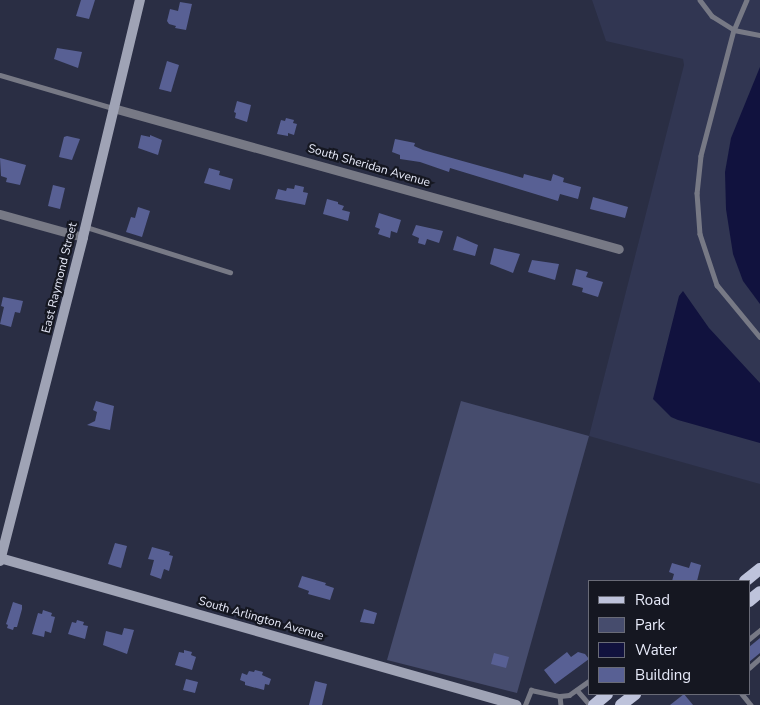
<!DOCTYPE html>
<style>
body{margin:0}
#map{position:relative;width:760px;height:705px;overflow:hidden;background:#2a2e44;font-family:"Nunito Sans",sans-serif}
div>[style]{position:absolute}
[style*='--x']{left:calc(var(--x)*1px);top:calc(var(--y)*1px);width:calc(var(--w)*1px);rotate:calc(var(--a)*1deg)}
.built>*{inset:0;background:#313652}
.green>*{inset:0;background:#464c6d}
.water>*{inset:0;background:#11123e}
.building>*{inset:0;background:#586094}
.service>*{height:4.5px;margin:-2.25px;padding:0 2.25px;transform-origin:2.25px;border-radius:2.25px;background:#777985}
.minor>*{height:9px;margin:-4.5px;padding:0 4.5px;transform-origin:4.5px;border-radius:4.5px;background:#777985}
.secondary>*{height:10px;margin:-5px;padding:0 5px;transform-origin:5px;border-radius:5px;background:#9fa3b5}
.primary>*{height:12px;margin:-6px;padding:0 6px;transform-origin:6px;border-radius:6px;background:#bec3db}
span{translate:-50% -50%;white-space:nowrap;text-align:center;line-height:1.15;-webkit-text-stroke:4.5px #151721;paint-order:stroke}
.street-label{font-size:12px;color:#e7eaf9}
.legend{position:absolute;left:588px;top:580px;width:162px;height:115px;box-sizing:border-box;background:#151721;border:1px solid #696b77;margin:0;padding:6px 9px;list-style:none;font-size:15px;color:#e7eaf9}
.legend li{display:flex;align-items:center;gap:10px;height:25px}
.legend b{width:25px;border:1px solid #696b77}
</style>
<div id="map">
<div class="built">
<i style="clip-path:polygon(592px 0,760px 0,760px 484px,589px 436px,684px 65px,683px 59px,606px 41px)"></i>
</div>
<div class="green">
<i style="clip-path:polygon(461px 401px,589px 436px,517px 693px,387px 660px)"></i>
</div>
<div class="water">
<i style="clip-path:polygon(760px 67px,760px 304px,743px 281px,733px 254px,726px 209px,725px 172px,731px 138px)"></i>
<i style="clip-path:polygon(683px 291px,709px 328px,760px 383px,760px 443px,678px 420px,671px 417px,653px 399px,679px 296px)"></i>
</div>
<div class="building">
<i style="clip-path:polygon(81px 0,95px 0,89px 19px,76px 16px)"></i>
<i style="clip-path:polygon(180px 2px,192px 4px,186px 30px,175px 28px,176px 26px,169px 24px,167px 21px,170px 9px,178px 11px)"></i>
<i style="clip-path:polygon(57px 48px,82px 52px,78px 68px,54px 59px)"></i>
<i style="clip-path:polygon(167px 61px,179px 65px,171px 92px,159px 89px)"></i>
<i style="clip-path:polygon(237px 101px,251px 105px,247px 122px,235px 118px,236px 113px,234px 112px)"></i>
<i style="clip-path:polygon(286px 118px,294px 120px,293px 123px,297px 124px,294px 135px,288px 133px,288px 136px,277px 134px,281px 120px,285px 121px)"></i>
<i style="clip-path:polygon(141px 135px,150px 137px,150px 135px,162px 140px,158px 155px,138px 148px)"></i>
<i style="clip-path:polygon(67px 136px,80px 139px,72px 160px,59px 157px,64px 137px)"></i>
<i style="clip-path:polygon(395px 139px,415px 143px,414px 146px,423px 150px,523px 178px,524px 174px,551px 181px,553px 174px,564px 178px,563px 182px,581px 187px,578px 199px,560px 194px,558px 201px,450px 168px,449px 172px,420px 162px,400px 159px,400px 155px,392px 152px)"></i>
<i style="clip-path:polygon(0 158px,26px 165px,20px 185px,6px 182px,7px 178px,1px 176px)"></i>
<i style="clip-path:polygon(209px 168px,220px 171px,219px 175px,233px 179px,230px 190px,204px 183px)"></i>
<i style="clip-path:polygon(53px 185px,65px 188px,60px 209px,48px 206px)"></i>
<i style="clip-path:polygon(295px 185px,304px 187px,303px 192px,308px 193px,305px 205px,275px 199px,278px 189px,286px 191px,287px 188px,294px 189px)"></i>
<i style="clip-path:polygon(593px 197px,628px 207px,625px 218px,590px 209px)"></i>
<i style="clip-path:polygon(327px 199px,338px 202px,338px 204px,344px 206px,342px 210px,350px 212px,348px 221px,323px 214px)"></i>
<i style="clip-path:polygon(138px 207px,150px 211px,142px 237px,126px 232px,131px 217px,135px 218px)"></i>
<i style="clip-path:polygon(379px 213px,401px 220px,397px 233px,391px 231px,390px 238px,378px 234px,380px 229px,375px 227px)"></i>
<i style="clip-path:polygon(416px 225px,443px 231px,439px 243px,427px 239px,425px 245px,418px 243px,419px 238px,412px 235px)"></i>
<i style="clip-path:polygon(457px 236px,478px 245px,475px 256px,453px 250px)"></i>
<i style="clip-path:polygon(494px 248px,520px 254px,513px 273px,490px 264px)"></i>
<i style="clip-path:polygon(532px 260px,559px 264px,555px 280px,528px 272px)"></i>
<i style="clip-path:polygon(576px 269px,588px 272px,586px 277px,603px 282px,598px 297px,582px 292px,583px 288px,572px 285px)"></i>
<i style="clip-path:polygon(3px 297px,23px 301px,20px 313px,15px 312px,11px 327px,0 324px,4px 307px,1px 306px)"></i>
<i style="clip-path:polygon(96px 401px,114px 406px,110px 430px,87px 425px,95px 421px,97px 412px,93px 410px)"></i>
<i style="clip-path:polygon(115px 543px,127px 546px,121px 568px,108px 564px)"></i>
<i style="clip-path:polygon(152px 547px,170px 552px,169px 555px,173px 556px,169px 571px,164px 569px,161px 579px,150px 575px,154px 560px,148px 559px)"></i>
<i style="clip-path:polygon(691px 562px,701px 565px,697px 581px,672px 581px,674px 574px,669px 572px,672px 563px,689px 568px)"></i>
<i style="clip-path:polygon(302px 576px,326px 583px,325px 585px,334px 588px,330px 600px,308px 594px,309px 591px,298px 587px)"></i>
<i style="clip-path:polygon(13px 602px,22px 605px,22px 609px,17px 627px,14px 627px,13px 630px,7px 628px,8px 625px,6px 624px)"></i>
<i style="clip-path:polygon(364px 609px,377px 613px,374px 624px,360px 622px)"></i>
<i style="clip-path:polygon(43px 610px,52px 613px,51px 616px,55px 617px,51px 633px,45px 631px,44px 637px,32px 634px,38px 613px,42px 614px)"></i>
<i style="clip-path:polygon(77px 620px,84px 622px,83px 625px,88px 626px,85px 639px,68px 634px,72px 622px,76px 623px)"></i>
<i style="clip-path:polygon(124px 628px,134px 630px,127px 654px,103px 645px,106px 631px,122px 635px)"></i>
<i style="clip-path:polygon(760px 638px,760px 653px,749px 662px,749px 647px)"></i>
<i style="clip-path:polygon(184px 650px,192px 652px,191px 655px,196px 657px,192px 670px,175px 665px,179px 652px,184px 653px)"></i>
<i style="clip-path:polygon(567px 652px,571px 657px,578px 652px,585px 654px,589px 659px,555px 684px,544px 670px)"></i>
<i style="clip-path:polygon(494px 653px,509px 657px,506px 668px,491px 664px)"></i>
<i style="clip-path:polygon(255px 670px,263px 672px,262px 675px,271px 679px,269px 685px,265px 684px,264px 690px,245px 685px,245px 682px,240px 680px,242px 673px,247px 675px,249px 671px,254px 672px)"></i>
<i style="clip-path:polygon(186px 679px,198px 682px,195px 693px,183px 690px)"></i>
<i style="clip-path:polygon(315px 681px,327px 684px,322px 705px,309px 705px)"></i>
<i style="clip-path:polygon(684px 694px,693px 705px,670px 705px)"></i>
</div>
<div class="service">
<i style="--x:700;--y:0;--w:20;--a:53"></i>
<i style="--x:712;--y:16;--w:26;--a:32"></i>
<i style="--x:734;--y:30;--w:26;--a:11"></i>
<i style="--x:747;--y:0;--w:33;--a:113"></i>
<i style="--x:734;--y:30;--w:130;--a:104.7"></i>
<i style="--x:701;--y:156;--w:37;--a:96"></i>
<i style="--x:697;--y:193;--w:41;--a:85.8"></i>
<i style="--x:700;--y:234;--w:54;--a:71.6"></i>
<i style="--x:717;--y:285;--w:67;--a:50.4"></i>
<i style="--x:0;--y:75;--w:118;--a:16.3"></i>
<i style="--x:86;--y:227;--w:151;--a:17.4"></i>
<i style="--x:749;--y:639;--w:14;--a:-39"></i>
<i style="--x:749;--y:668;--w:15;--a:-42"></i>
<i style="--x:577;--y:690;--w:20;--a:49"></i>
<i style="--x:742;--y:694;--w:14;--a:51"></i>
<i style="--x:560;--y:696;--w:9;--a:84"></i>
<i style="--x:525;--y:705;--w:16;--a:-68"></i>
<i style="--x:531;--y:690;--w:30;--a:12"></i>
<i style="--x:560;--y:696;--w:9;--a:-6"></i>
<i style="--x:569;--y:695;--w:24;--a:-35"></i>
</div>
<div class="minor">
<i style="--x:113;--y:108;--w:525;--a:15.57"></i>
<i style="--x:0;--y:214;--w:86;--a:15.5"></i>
</div>
<div class="secondary">
<i style="--x:0;--y:558;--w:537;--a:15.9"></i>
<i style="--x:0;--y:561;--w:334;--a:-75.6"></i>
<i style="--x:83;--y:237;--w:244;--a:-76.5"></i>
</div>
<div class="primary">
<i style="--x:745;--y:581;--w:19;--a:-39"></i>
<i style="--x:749;--y:601;--w:14;--a:-39"></i>
<i style="--x:594;--y:705;--w:17;--a:-40"></i>
<i style="--x:621;--y:705;--w:18;--a:-38"></i>
</div>
<div class="street-label">
<span style="left:369px;top:166px;rotate:16deg">South Sheridan Avenue</span>
<span style="left:60px;top:278px;rotate:-76deg">East Raymond Street</span>
<span style="left:261px;top:619px;rotate:16deg">South Arlington Avenue</span>
</div>
<ul class="legend">
<li><b style="height:6px;background:#bec3db"></b>Road</li>
<li><b style="height:14px;background:#464c6d"></b>Park</li>
<li><b style="height:14px;background:#11123e"></b>Water</li>
<li><b style="height:14px;background:#586094"></b>Building</li>
</ul>
</div>
